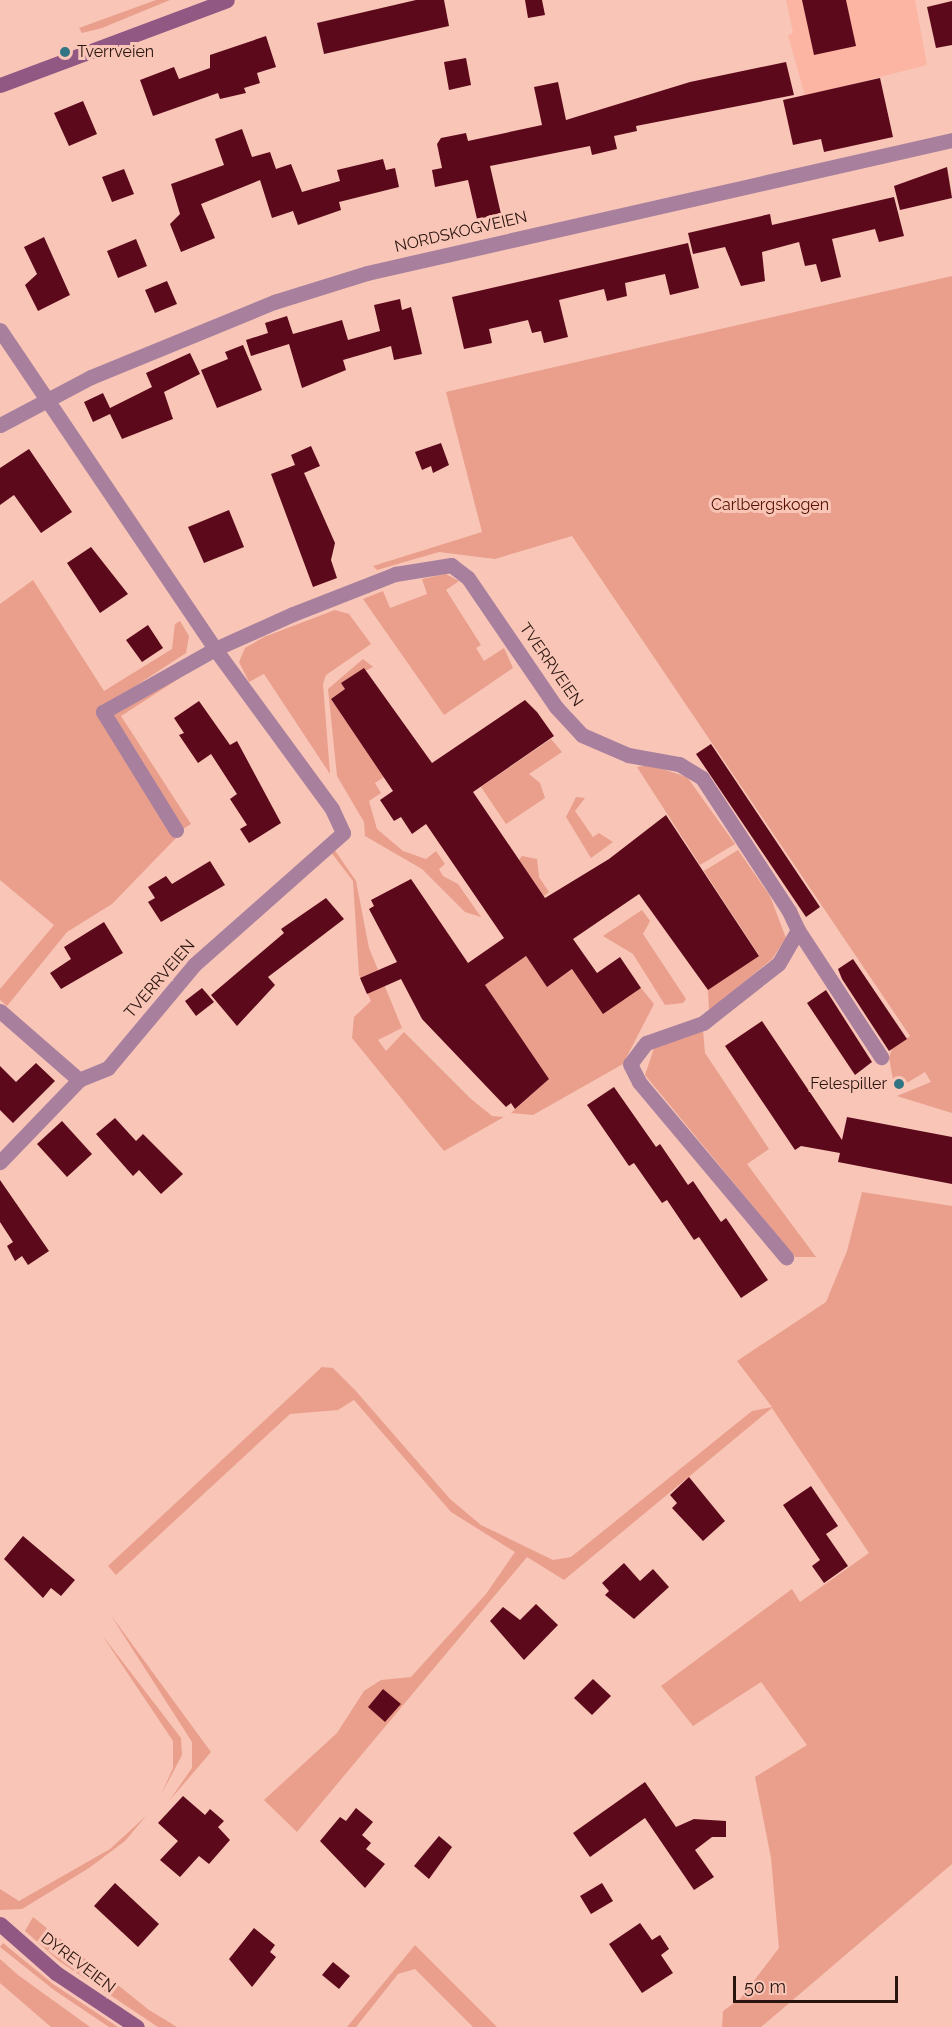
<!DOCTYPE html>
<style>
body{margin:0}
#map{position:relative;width:952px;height:2027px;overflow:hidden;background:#f8c5b7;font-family:Raleway,sans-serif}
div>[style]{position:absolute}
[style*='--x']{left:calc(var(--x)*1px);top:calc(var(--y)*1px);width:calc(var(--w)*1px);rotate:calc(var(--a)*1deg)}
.built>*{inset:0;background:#fcb5a2}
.green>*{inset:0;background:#e99f8c}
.building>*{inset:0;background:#5c091c}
.street>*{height:15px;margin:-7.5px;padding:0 7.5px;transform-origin:7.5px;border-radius:7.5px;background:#a8809e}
.secondary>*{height:15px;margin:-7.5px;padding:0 7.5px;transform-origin:7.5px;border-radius:7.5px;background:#915884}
.dots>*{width:16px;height:16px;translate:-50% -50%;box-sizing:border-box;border:3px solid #f8c5b7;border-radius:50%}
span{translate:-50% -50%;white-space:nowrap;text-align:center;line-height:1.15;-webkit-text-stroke:6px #f8c5b7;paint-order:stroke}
.poi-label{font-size:16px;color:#2a140e}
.left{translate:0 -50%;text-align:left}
.right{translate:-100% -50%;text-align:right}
.street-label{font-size:16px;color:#2a140e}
.park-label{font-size:16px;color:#571201}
.scale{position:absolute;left:733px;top:1976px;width:165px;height:27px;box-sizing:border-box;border:3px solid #2a140e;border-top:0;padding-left:8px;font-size:18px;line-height:21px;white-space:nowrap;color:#2a140e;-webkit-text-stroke:4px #f8c5b7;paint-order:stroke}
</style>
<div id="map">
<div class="built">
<i style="clip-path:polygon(786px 0,915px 0,927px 65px,805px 96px,788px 35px,793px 33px)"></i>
</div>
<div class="green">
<i style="clip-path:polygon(156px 0,170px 0,102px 28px,82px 33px,79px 28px)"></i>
<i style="clip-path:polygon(952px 276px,952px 1113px,897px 1096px,931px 1082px,925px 1072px,895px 1090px,889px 1058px,892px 1049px,910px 1036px,572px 536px,495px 559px,439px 552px,377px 570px,373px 566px,482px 532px,446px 392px)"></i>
<i style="clip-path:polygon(446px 574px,459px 581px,446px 590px,481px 645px,476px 648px,484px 661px,504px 648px,513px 668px,444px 715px,363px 599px,383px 591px,390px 608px,427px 594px,422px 579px)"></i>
<i style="clip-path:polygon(33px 580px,104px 691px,172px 649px,175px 624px,180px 621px,189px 636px,186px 653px,111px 702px,117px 742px,176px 838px,112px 904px,67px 932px,7px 1006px,0 1000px,0 989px,54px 925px,0 880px,0 604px)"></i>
<i style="clip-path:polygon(335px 610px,349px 614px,371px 644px,326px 675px,323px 684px,330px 774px,264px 674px,249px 682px,239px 662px,245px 648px,264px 637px)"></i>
<i style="clip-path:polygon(363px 659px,373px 667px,342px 683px,345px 689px,331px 699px,384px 777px,375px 783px,381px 793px,369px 801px,377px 829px,403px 851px,426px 859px,436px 851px,445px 864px,439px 869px,443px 876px,458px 884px,481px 917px,465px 912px,422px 869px,365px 836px,364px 822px,337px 776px,328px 689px)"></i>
<i style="clip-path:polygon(186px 674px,121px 716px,191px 824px,183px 829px,112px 716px)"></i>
<i style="clip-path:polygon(551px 739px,562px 752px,529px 774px,540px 783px,545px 798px,506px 824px,481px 787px)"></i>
<i style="clip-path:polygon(650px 765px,687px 777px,735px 844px,700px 865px,637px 767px)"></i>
<i style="clip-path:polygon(576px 797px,585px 798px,575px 811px,593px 837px,599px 833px,613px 842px,591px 858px,566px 817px)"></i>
<i style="clip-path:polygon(334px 849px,356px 881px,369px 948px,402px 1028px,378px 1040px,386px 1051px,404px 1032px,471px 1099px,492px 1116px,504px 1117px,444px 1151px,352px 1038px,354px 1017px,371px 1001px,359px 975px,353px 881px,330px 851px)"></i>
<i style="clip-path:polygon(738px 850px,770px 896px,786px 938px,772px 959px,709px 1011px,708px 990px,759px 955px,704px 871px)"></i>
<i style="clip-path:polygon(522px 856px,537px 859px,539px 877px,549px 892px,544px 896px,519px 860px)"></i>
<i style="clip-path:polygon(642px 910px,650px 921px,643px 934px,686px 999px,683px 1003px,665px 1005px,633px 954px,603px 936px)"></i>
<i style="clip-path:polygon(526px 956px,547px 986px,573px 969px,602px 1012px,641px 988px,654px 1004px,623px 1064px,533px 1115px,511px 1113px,549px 1079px,485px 985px)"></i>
<i style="clip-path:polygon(703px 1030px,705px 1053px,769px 1149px,747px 1164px,816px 1257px,795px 1257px,645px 1075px,655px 1045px)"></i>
<i style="clip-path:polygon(862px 1192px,952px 1206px,952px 1864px,761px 2027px,722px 2027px,723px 2011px,740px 1999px,779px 1948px,771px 1858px,755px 1777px,807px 1745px,761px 1682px,693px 1726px,661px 1686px,792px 1589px,800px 1602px,869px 1553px,772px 1408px,564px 1580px,527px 1557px,297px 1832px,264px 1800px,337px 1733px,364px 1691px,381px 1680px,411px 1677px,486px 1594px,515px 1552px,451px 1512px,354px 1400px,338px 1410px,290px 1414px,116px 1575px,108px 1566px,322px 1367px,333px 1368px,355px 1390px,450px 1499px,481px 1525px,553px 1560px,571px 1557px,752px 1411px,772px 1407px,737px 1361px,826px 1302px,847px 1251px)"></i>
<i style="clip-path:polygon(110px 1614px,211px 1752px,169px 1801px,192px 1768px,192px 1742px)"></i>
<i style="clip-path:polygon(102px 1635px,181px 1738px,182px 1755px,161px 1795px,173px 1768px,173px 1741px)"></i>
<i style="clip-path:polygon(146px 1816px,125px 1841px,89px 1868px,22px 1909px,0 1910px,0 1889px,19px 1901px,110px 1849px)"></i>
<i style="clip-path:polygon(33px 1917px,149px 2010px,177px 2027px,158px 2027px,59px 1961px,25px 1931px)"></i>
<i style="clip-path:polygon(3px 1943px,53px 1984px,118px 2027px,109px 2027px,54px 1990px,0 1947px)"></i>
<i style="clip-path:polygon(415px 1945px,497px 2027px,473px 2027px,415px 1969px,398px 1974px,356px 2027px,347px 2027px)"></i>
<i style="clip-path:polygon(0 1959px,18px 1975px,90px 2027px,51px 2027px,0 1983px)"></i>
</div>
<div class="building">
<i style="clip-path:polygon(416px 0,444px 0,449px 26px,324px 54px,317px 23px)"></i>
<i style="clip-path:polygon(525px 0,542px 0,545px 15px,528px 18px)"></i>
<i style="clip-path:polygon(802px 0,846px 0,856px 46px,814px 55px)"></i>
<i style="clip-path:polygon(952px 1px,952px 45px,936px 48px,927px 7px)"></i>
<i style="clip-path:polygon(266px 36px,276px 67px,257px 73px,260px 83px,244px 88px,246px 93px,220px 99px,218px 93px,153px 116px,140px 80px,174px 67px,179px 79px,210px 68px,210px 55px)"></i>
<i style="clip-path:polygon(466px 58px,471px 85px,449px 90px,444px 62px)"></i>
<i style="clip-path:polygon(786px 62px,794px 95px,636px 126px,637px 131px,614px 136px,617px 149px,592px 155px,590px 146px,490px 166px,501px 214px,477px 219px,468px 180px,435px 187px,432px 170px,442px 168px,437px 144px,441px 138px,466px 133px,468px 141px,542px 125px,534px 87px,558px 82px,566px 120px,690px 82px)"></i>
<i style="clip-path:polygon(880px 78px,893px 137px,824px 152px,821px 139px,793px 145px,783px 100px)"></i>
<i style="clip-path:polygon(83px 101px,97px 134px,69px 146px,54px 113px)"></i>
<i style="clip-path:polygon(242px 129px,252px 157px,270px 152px,276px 169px,291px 164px,302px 192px,340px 181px,337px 170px,383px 159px,386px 170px,395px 168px,399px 187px,339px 202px,341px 210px,298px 225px,293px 211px,272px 218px,260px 180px,201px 204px,215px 238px,181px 252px,170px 224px,180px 214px,171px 184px,224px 165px,215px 139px)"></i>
<i style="clip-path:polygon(947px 167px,952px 198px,900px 210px,894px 186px)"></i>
<i style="clip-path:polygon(124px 169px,134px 194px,112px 202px,102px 177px)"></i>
<i style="clip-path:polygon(894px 197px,904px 236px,879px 242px,875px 229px,832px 239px,841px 277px,821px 282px,816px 264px,805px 266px,799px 242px,762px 252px,765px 281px,741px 286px,725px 247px,693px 254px,688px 233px,770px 214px,772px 225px)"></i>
<i style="clip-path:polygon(44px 237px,70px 295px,38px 311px,25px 285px,37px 274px,24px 247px)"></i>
<i style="clip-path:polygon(136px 239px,147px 266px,118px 278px,107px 251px)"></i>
<i style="clip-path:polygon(688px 243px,699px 288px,670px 295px,665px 274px,625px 283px,627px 296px,607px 301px,604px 289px,559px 300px,568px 337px,544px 343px,541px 331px,532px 333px,528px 320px,489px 329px,492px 343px,464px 349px,452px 297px)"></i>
<i style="clip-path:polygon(167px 281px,177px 304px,155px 313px,145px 290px)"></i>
<i style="clip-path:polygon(400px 299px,402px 310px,411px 307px,422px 354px,394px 360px,391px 346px,343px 360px,346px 370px,302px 388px,289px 344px,251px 356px,246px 340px,268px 333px,265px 323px,287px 316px,293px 334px,342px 320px,348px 340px,380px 331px,374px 305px)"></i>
<i style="clip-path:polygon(243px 345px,262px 390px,217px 408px,201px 370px,228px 359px,225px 352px)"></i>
<i style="clip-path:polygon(190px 353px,200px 374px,164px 392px,173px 419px,122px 439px,110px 414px,93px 422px,84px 402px,103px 393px,110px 408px,152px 387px,146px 373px)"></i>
<i style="clip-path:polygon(441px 443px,449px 465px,433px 473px,431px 466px,422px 470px,415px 452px)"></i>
<i style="clip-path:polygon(311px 446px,320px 466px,304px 473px,335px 543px,331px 560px,337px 578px,313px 587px,271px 474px,295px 465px,291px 455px)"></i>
<i style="clip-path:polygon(29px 449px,72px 512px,41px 533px,14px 495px,0 505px,0 468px)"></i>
<i style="clip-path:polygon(229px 510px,244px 547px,204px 563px,188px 527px)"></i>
<i style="clip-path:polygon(91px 547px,128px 594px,100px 613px,67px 563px)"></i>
<i style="clip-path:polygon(148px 625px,163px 648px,142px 662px,126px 640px)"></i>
<i style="clip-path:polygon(364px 668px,432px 763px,525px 700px,537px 712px,554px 736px,473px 792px,545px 898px,609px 859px,666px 815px,759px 956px,708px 990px,639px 894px,573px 939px,597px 973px,620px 957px,641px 988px,603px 1014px,572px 969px,547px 987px,526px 956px,485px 985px,549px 1079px,515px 1109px,511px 1103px,506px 1107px,422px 1019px,401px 979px,367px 994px,360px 978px,397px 962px,369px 909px,374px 906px,371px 900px,411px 879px,468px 963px,504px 938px,426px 824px,412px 834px,401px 817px,394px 821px,380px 800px,393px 791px,331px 699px,345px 689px,341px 683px)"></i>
<i style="clip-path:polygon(199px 701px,230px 745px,237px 741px,281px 823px,249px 843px,240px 829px,247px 825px,230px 799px,237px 794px,211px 754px,198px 763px,179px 735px,184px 733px,174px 718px)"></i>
<i style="clip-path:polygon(711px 744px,820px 907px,806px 917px,696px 754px)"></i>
<i style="clip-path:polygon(210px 861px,225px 885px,161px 922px,148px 902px,155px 898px,148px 887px,166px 876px,172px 884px)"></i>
<i style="clip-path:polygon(326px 898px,344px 919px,268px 977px,275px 985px,237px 1026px,211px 995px,284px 933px,281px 929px)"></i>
<i style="clip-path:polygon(104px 922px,123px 953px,61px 989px,50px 973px,71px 959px,64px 947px)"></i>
<i style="clip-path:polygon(853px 959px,907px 1039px,889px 1051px,842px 979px,838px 969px)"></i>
<i style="clip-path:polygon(202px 988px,214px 1002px,196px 1016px,185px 1001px)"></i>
<i style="clip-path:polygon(826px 990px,872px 1062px,855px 1075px,807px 1003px)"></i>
<i style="clip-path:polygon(762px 1021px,842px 1140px,847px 1117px,952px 1137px,952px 1184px,838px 1162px,840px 1153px,801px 1146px,795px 1150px,725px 1046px)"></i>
<i style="clip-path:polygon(36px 1063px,55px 1081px,13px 1123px,0 1110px,0 1066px,16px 1082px)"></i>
<i style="clip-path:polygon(614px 1087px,656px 1147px,660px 1144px,688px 1185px,693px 1181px,721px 1222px,726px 1218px,768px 1280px,741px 1298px,699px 1237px,694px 1240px,667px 1200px,662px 1203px,634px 1163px,629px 1166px,587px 1105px)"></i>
<i style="clip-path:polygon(115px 1118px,136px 1141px,143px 1134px,183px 1174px,161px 1194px,139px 1170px,133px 1176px,96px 1134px)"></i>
<i style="clip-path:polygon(62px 1121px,92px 1154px,67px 1177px,37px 1144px)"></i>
<i style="clip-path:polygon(0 1180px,49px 1251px,28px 1265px,22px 1256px,15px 1261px,7px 1246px,13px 1242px,0 1222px)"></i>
<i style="clip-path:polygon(689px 1477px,725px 1521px,703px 1541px,672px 1508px,677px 1503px,670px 1495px)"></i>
<i style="clip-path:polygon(811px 1486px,838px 1526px,826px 1534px,848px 1566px,824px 1583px,812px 1566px,820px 1560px,783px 1505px)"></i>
<i style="clip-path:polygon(23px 1536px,75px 1580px,61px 1596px,51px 1588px,43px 1598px,4px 1559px)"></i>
<i style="clip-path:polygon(624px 1563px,640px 1581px,653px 1569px,669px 1587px,634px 1619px,605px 1595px,609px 1591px,602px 1583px)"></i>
<i style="clip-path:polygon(536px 1604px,558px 1625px,524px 1660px,490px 1621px,503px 1607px,520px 1620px)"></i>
<i style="clip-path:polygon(593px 1679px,611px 1696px,592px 1715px,574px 1698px)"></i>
<i style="clip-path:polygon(383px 1689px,401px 1704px,385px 1722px,368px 1707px)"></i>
<i style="clip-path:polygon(645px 1782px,676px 1827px,694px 1819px,726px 1821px,726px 1837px,712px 1837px,695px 1850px,714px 1877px,694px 1890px,645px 1818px,590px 1857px,573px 1833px)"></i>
<i style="clip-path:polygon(183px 1796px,205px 1815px,210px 1809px,224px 1821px,218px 1827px,230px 1840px,209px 1864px,199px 1856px,180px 1877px,160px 1860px,178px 1841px,158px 1823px)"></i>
<i style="clip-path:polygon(356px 1808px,373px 1822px,362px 1835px,371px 1843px,366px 1849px,385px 1864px,365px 1888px,320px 1841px,340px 1817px,346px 1821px)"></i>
<i style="clip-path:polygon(439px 1836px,452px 1847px,429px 1879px,414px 1866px)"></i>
<i style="clip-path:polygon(115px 1883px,159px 1924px,138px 1947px,94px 1906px)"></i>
<i style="clip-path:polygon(602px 1883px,613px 1901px,591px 1914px,580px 1896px)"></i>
<i style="clip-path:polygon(640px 1923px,652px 1940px,660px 1935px,669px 1949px,661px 1955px,673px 1973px,642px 1993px,609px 1944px)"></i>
<i style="clip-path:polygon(254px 1928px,275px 1945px,270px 1952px,276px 1957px,252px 1987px,229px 1959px)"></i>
<i style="clip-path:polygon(333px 1962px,350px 1976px,339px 1989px,322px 1975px)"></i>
</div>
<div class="street">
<i style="--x:0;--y:330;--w:385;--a:56"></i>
<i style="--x:215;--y:649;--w:198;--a:53.8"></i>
<i style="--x:332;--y:809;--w:26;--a:65"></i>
<i style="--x:343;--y:833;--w:199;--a:138.5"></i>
<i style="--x:194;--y:965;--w:134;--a:129.9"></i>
<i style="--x:108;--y:1068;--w:31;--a:158"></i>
<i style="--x:0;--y:425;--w:103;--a:-27.8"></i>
<i style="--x:91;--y:377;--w:198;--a:-22.3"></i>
<i style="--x:274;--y:302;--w:97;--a:-17.3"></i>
<i style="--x:367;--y:273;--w:600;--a:-12.81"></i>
<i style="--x:176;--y:830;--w:139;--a:-121.7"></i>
<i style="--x:103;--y:712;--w:129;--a:-29.4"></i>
<i style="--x:215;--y:649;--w:85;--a:-24.2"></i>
<i style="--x:293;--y:614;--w:110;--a:-21.4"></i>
<i style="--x:395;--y:574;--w:57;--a:-9.1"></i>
<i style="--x:451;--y:565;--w:21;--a:37"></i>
<i style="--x:468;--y:578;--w:156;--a:55.7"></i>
<i style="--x:556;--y:707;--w:38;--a:47"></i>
<i style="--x:582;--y:735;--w:50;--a:23.5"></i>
<i style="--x:628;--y:755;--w:52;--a:10"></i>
<i style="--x:679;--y:764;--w:27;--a:31"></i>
<i style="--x:702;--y:778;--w:159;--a:56.8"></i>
<i style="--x:789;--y:911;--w:21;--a:65"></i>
<i style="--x:798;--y:930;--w:39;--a:120"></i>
<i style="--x:778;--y:964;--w:95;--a:141.8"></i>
<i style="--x:703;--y:1023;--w:60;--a:160.7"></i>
<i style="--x:646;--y:1043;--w:26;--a:127"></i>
<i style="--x:630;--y:1064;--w:20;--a:63"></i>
<i style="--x:639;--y:1082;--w:229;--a:50"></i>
<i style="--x:798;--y:930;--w:152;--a:56.8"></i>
<i style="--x:0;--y:1011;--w:105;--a:41.1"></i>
<i style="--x:79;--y:1080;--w:114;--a:133.9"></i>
</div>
<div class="secondary">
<i style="--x:0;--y:85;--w:242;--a:-20.5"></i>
<i style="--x:0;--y:1924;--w:74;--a:41.2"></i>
<i style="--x:56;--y:1973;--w:97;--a:33.7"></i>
</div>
<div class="dots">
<i style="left:65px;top:52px;background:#317484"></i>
<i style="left:899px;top:1084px;background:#317484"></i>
</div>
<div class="poi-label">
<span class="left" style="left:77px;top:52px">Tverrveien</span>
<span class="right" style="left:887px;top:1084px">Felespiller</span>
</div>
<div class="street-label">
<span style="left:461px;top:232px;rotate:-13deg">NORDSKOGVEIEN</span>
<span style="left:551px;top:665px;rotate:55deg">TVERRVEIEN</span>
<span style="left:160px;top:979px;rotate:-49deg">TVERRVEIEN</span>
<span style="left:78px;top:1963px;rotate:37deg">DYREVEIEN</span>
</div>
<div class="park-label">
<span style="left:770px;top:505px">Carlbergskogen</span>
</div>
<div class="scale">50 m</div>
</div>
